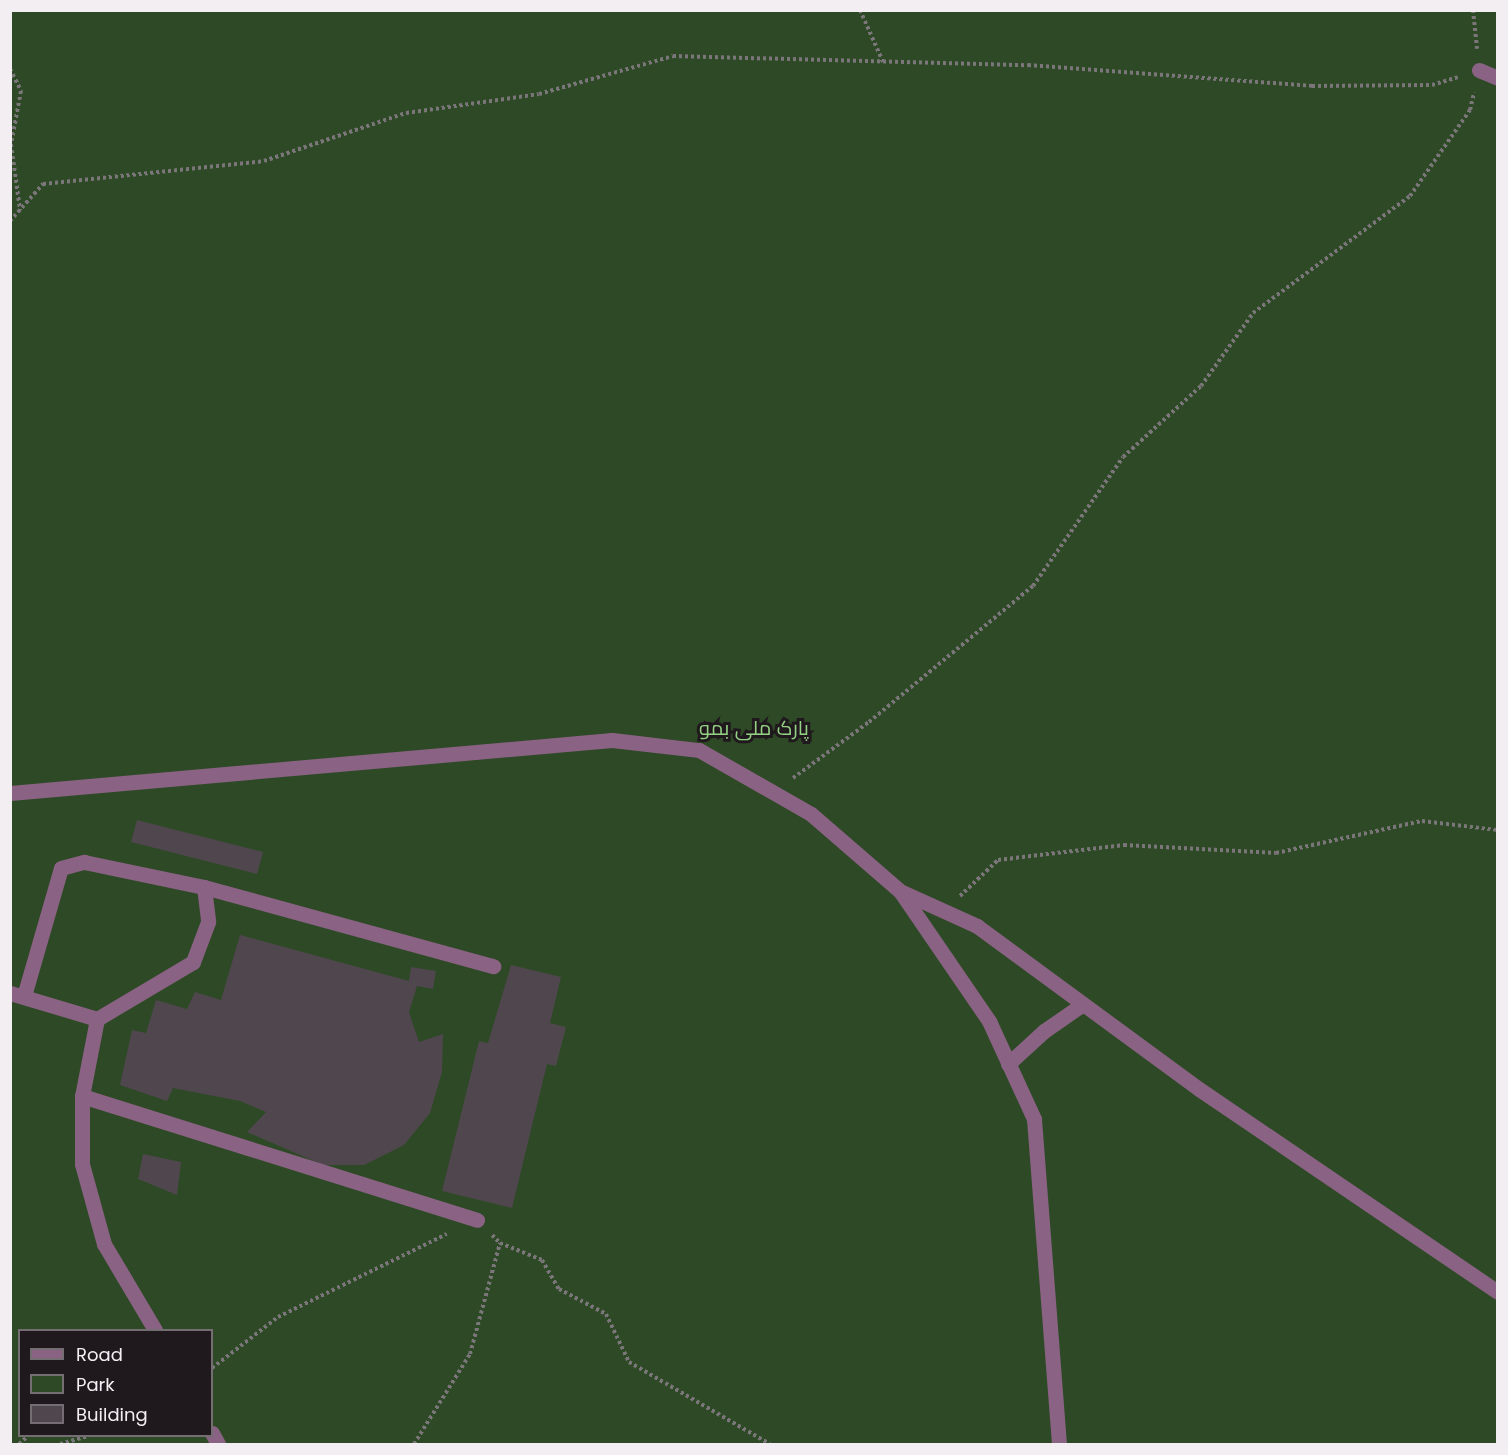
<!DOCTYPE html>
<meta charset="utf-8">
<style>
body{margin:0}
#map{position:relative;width:1508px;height:1455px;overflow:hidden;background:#282227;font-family:Poppins,Cairo,sans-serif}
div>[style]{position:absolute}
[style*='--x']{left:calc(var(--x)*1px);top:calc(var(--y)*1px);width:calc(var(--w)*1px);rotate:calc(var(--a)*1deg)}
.green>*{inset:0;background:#2e4926}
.building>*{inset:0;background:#4f474d}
.path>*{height:4px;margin-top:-2px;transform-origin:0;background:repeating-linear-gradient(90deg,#7b767a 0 3px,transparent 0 6px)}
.minor>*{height:15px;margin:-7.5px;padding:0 7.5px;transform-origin:7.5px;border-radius:7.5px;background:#8a6283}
span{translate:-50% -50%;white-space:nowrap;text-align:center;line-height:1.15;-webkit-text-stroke:6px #1f181d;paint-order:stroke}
.park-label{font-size:20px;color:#94d283}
.frame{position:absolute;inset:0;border:12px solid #f3eef2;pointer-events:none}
.legend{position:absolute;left:18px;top:1329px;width:195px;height:108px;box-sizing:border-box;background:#1f181d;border:2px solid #746e72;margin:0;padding:8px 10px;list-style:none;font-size:18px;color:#f3eef2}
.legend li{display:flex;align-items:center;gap:12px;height:30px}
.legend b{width:30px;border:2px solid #746e72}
</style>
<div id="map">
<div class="green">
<i style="clip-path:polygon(evenodd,10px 11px,1497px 11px,1497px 1444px,11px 1444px,10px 11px,20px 1330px,212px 1330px,212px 1436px,20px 1436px,20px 1330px)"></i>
</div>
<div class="building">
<i style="clip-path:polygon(137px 820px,263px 852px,257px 874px,131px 842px)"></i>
<i style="clip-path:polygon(240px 935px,409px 981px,411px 967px,436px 971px,433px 989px,417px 986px,409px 1012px,419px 1042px,443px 1034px,442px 1072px,430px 1113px,404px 1145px,364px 1165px,323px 1165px,247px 1132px,266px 1112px,240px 1101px,173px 1088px,167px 1101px,120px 1085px,132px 1030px,146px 1033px,156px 1000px,187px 1009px,195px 992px,221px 1000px)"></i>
<i style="clip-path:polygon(511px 965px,561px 977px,550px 1023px,566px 1027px,556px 1066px,547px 1064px,512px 1208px,442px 1191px,479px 1041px,488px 1043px)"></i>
<i style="clip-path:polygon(143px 1154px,181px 1162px,177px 1195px,138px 1179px)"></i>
</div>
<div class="path">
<i style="--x:860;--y:10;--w:57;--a:66.1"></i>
<i style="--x:1473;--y:10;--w:39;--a:84"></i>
<i style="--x:10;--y:69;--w:25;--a:63"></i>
<i style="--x:21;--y:91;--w:54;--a:100.7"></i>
<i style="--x:11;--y:144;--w:67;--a:82.2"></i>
<i style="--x:10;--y:221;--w:50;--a:-48.3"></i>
<i style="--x:43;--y:184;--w:222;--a:-5.9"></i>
<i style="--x:264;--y:161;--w:150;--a:-18.7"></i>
<i style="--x:406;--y:113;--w:134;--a:-8.1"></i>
<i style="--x:539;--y:94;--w:139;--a:-15.8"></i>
<i style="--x:673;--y:56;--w:355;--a:1.5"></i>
<i style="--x:1028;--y:65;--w:285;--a:4.2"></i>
<i style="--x:1312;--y:86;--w:120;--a:-0.5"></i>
<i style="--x:1432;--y:85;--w:27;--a:-17"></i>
<i style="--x:793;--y:778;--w:94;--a:-36.4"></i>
<i style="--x:869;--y:722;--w:213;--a:-39.7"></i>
<i style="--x:1033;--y:586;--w:157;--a:-55.1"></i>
<i style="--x:1123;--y:457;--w:105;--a:-42.3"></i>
<i style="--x:1201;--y:386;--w:90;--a:-54.5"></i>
<i style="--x:1253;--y:313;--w:196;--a:-36.7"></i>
<i style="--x:1410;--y:196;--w:105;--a:-55.1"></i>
<i style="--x:1470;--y:110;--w:18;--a:-77"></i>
<i style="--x:960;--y:896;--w:52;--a:-43.5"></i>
<i style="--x:998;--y:860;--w:127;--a:-6.8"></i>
<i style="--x:1124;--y:845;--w:152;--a:3"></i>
<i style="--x:1276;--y:853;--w:149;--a:-12.4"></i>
<i style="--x:1422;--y:821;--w:77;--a:6.8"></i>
<i style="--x:492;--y:1235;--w:11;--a:45"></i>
<i style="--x:500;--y:1243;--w:45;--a:22"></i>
<i style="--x:542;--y:1260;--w:34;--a:60"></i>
<i style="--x:559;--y:1289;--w:53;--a:28"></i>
<i style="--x:606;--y:1314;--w:53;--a:64.4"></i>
<i style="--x:629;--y:1362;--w:163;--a:30.2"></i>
<i style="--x:212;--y:1368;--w:83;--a:-37.7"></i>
<i style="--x:278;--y:1317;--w:188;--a:-26.2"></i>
<i style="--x:19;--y:1444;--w:12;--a:-42"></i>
<i style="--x:60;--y:1444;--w:29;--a:-16"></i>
<i style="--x:414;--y:1444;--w:106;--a:-58.1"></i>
<i style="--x:470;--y:1354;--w:115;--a:-74.9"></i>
</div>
<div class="minor">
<i style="--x:1479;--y:70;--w:21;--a:23"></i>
<i style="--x:10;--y:793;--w:604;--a:-5.03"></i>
<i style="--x:612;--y:740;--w:88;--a:6.6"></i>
<i style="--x:699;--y:750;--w:129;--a:29.7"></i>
<i style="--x:811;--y:814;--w:118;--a:40.9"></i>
<i style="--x:900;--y:891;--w:158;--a:55.6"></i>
<i style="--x:989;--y:1021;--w:108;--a:65.3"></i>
<i style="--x:1034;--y:1119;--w:326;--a:85.6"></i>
<i style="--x:204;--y:887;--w:300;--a:15.3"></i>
<i style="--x:900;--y:891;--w:85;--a:24.4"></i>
<i style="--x:977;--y:926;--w:275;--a:36.3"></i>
<i style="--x:1199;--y:1089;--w:361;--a:34.2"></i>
<i style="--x:10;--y:993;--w:91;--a:16.6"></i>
<i style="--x:97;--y:1019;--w:78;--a:101"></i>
<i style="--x:82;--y:1096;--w:68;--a:90"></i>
<i style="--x:82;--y:1164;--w:83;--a:74.6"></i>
<i style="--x:104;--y:1244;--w:100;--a:59.3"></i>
<i style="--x:24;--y:996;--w:133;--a:-73.9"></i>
<i style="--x:61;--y:868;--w:24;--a:-15"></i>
<i style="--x:84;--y:862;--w:123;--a:11.8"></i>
<i style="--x:204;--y:887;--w:35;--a:83"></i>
<i style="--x:208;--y:922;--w:43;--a:110.6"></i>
<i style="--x:193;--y:962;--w:112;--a:149.3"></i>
<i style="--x:1008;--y:1064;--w:49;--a:-42.5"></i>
<i style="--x:1044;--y:1031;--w:47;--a:-34.7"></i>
<i style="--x:82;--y:1096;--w:414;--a:17.4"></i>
<i style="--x:212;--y:1433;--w:13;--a:61"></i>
</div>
<div class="park-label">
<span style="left:754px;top:728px">پارک ملی بمو</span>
</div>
<div class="frame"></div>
<ul class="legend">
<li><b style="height:8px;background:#8a6283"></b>Road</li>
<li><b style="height:16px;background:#2e4926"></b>Park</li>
<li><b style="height:16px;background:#4f474d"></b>Building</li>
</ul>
</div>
